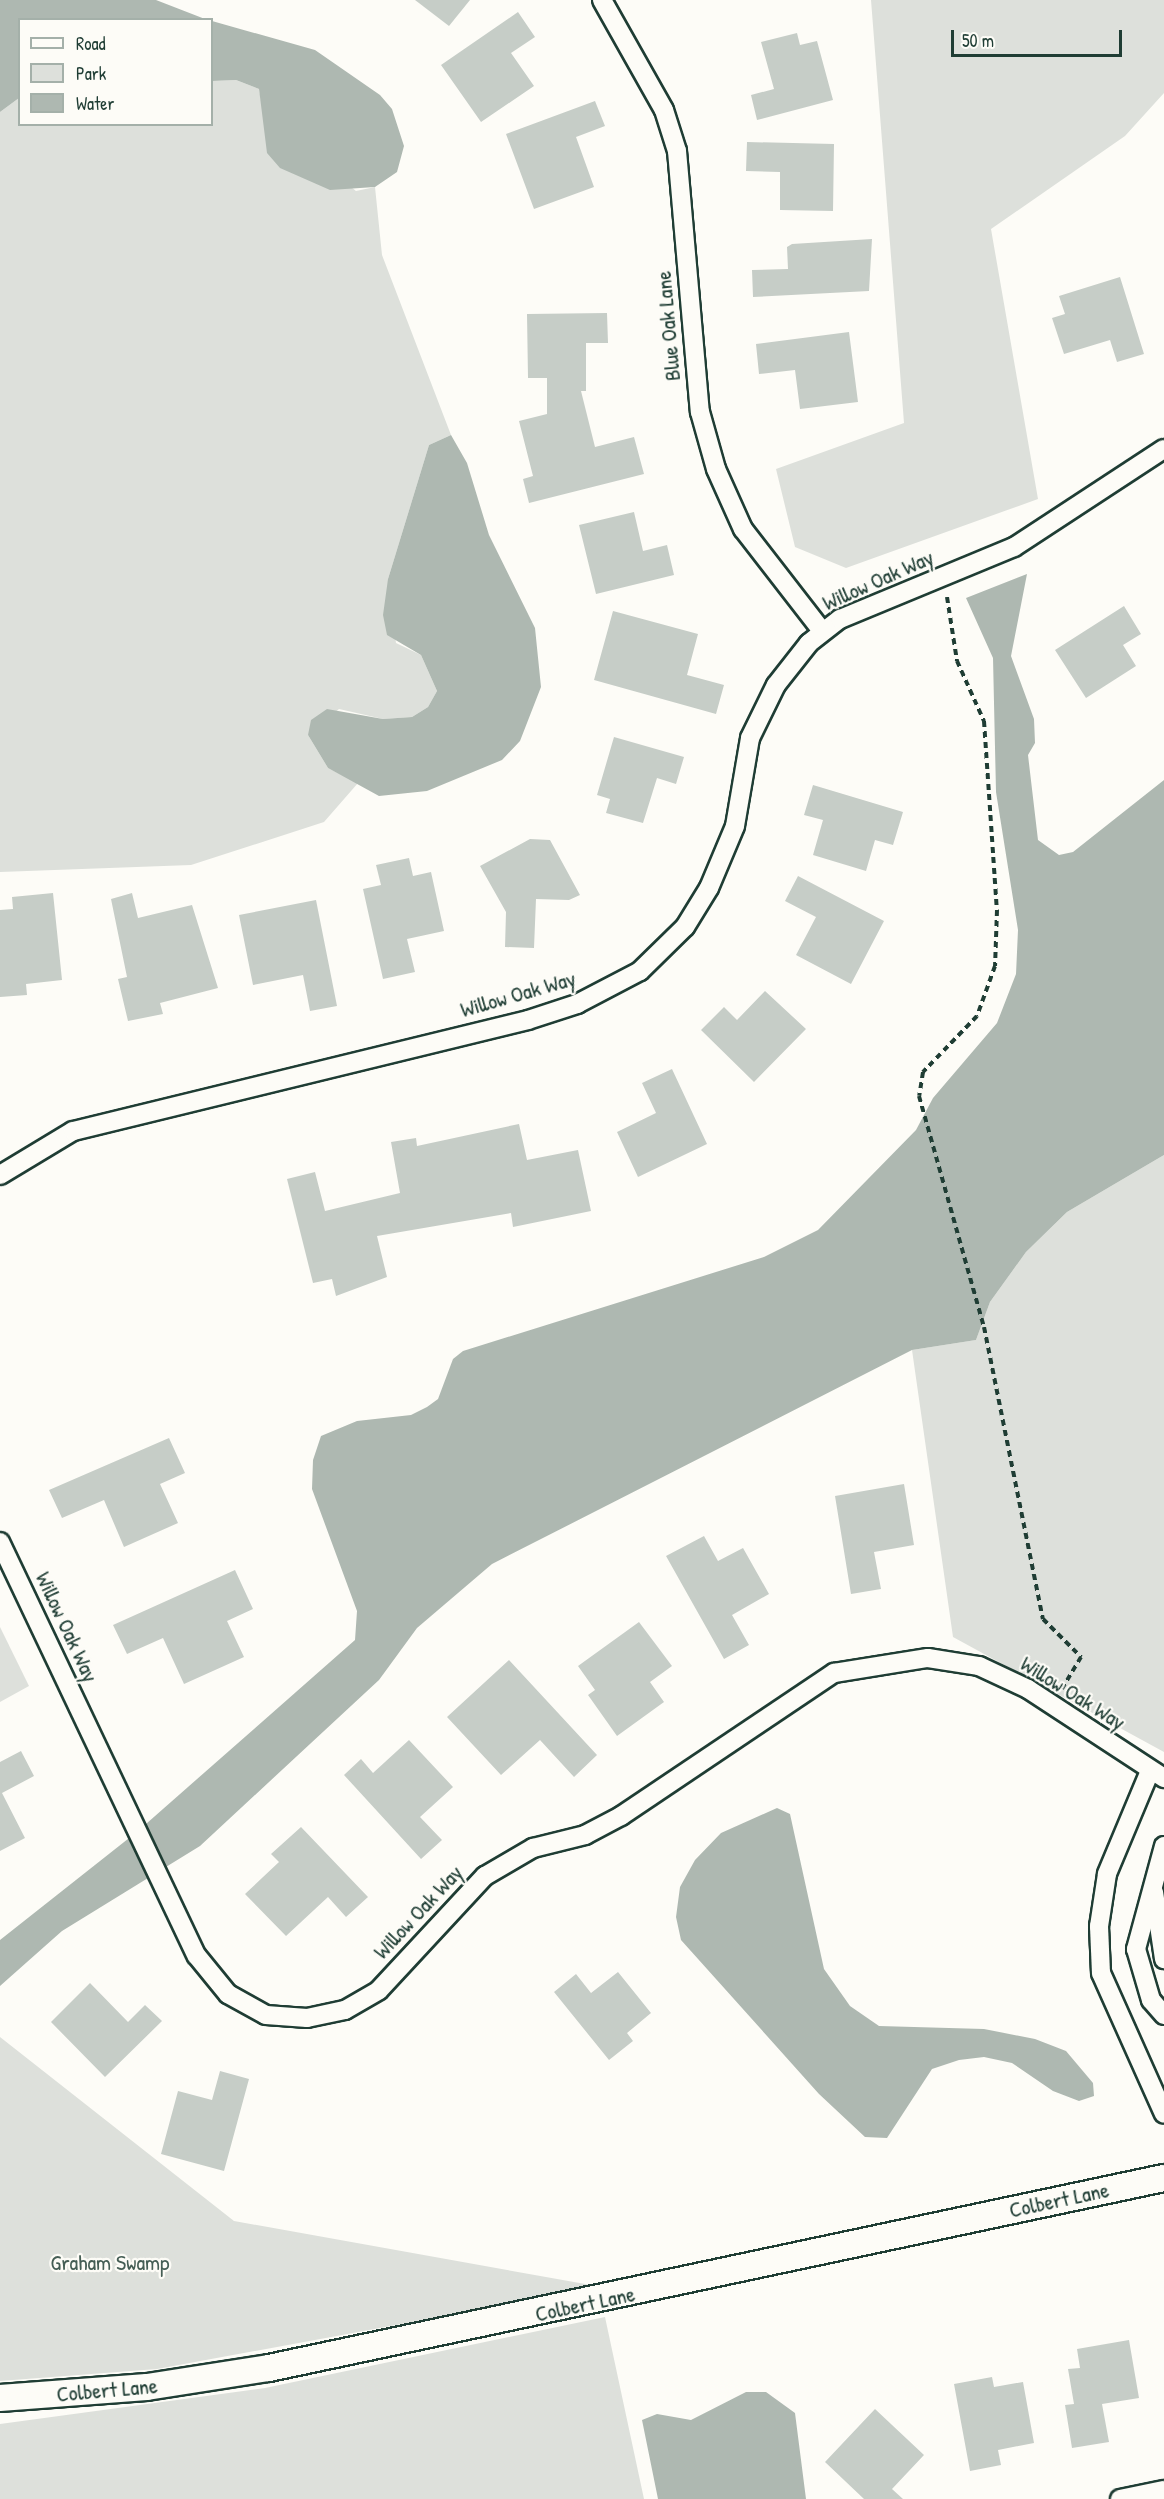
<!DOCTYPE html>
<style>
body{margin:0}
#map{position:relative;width:1164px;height:2499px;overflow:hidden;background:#fdfcf7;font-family:"Patrick Hand",sans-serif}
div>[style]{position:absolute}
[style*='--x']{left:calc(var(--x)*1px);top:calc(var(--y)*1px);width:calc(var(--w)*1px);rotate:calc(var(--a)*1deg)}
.green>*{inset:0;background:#dde0db}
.water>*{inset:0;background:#aeb8b1}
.building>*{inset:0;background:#c6cdc7}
.path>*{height:4px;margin-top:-2px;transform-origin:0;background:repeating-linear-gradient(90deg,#1f3d34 0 6px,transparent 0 10.5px)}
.roads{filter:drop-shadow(2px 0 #1f3d34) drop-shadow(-2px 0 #1f3d34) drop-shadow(0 2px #1f3d34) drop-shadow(0 -2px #1f3d34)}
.street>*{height:18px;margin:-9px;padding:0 9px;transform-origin:9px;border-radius:9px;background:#fdfcf7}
.secondary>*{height:26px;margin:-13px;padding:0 13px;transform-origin:13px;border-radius:13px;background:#fdfcf7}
span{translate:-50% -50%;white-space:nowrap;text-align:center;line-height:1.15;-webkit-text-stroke:4.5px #fdfcf7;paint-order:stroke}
.street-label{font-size:22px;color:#1f3d34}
.park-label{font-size:22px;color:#455e55}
.legend{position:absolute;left:18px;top:18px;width:195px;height:108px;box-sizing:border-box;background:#fdfcf7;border:2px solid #a4b0a9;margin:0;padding:8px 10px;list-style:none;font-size:18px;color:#1f3d34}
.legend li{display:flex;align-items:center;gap:12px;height:30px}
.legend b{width:30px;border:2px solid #a4b0a9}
.scale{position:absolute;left:951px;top:30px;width:171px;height:27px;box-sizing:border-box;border:3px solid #1f3d34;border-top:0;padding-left:8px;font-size:18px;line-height:21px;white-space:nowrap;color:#1f3d34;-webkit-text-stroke:4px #fdfcf7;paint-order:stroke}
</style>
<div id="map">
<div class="green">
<i style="clip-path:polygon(871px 0,1164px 0,1164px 93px,1125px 136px,991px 229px,1038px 499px,846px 568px,795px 547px,776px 469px,904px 423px)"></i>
<i style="clip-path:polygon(236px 80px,259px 89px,264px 117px,356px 191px,375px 187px,382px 255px,451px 435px,429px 445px,388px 579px,396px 643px,421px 655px,437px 691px,428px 707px,412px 717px,383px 719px,339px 709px,308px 735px,328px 768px,358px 783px,324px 822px,191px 865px,0 872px,0 112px,19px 98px,20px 124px,212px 124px,212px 81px)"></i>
<i style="clip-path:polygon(1164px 1155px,1164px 1752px,953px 1637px,912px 1350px,976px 1340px,990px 1302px,1026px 1252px,1067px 1212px)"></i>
<i style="clip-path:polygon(0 1627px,29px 1686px,0 1702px)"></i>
<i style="clip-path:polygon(0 2037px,234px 2221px,602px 2287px,157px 2369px,0 2381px)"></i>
<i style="clip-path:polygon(605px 2317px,644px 2499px,0 2499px,0 2424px,265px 2388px)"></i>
</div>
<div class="water">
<i style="clip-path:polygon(0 0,156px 0,205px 19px,20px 20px,19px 98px,0 112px)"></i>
<i style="clip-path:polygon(212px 21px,315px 50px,380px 95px,392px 109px,404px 146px,397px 172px,375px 187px,330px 190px,280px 168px,267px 153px,259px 89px,236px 80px,212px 81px)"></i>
<i style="clip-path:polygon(451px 435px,467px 463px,489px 535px,535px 628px,541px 687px,520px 741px,502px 760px,427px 791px,379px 796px,328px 768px,308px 735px,311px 720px,327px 709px,383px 719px,412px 717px,428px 707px,437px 691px,421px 655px,387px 635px,383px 615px,388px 579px,429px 445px)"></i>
<i style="clip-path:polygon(1027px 574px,1011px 656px,1034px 719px,1035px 743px,1028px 755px,1038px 840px,1059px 855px,1073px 852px,1164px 780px,1164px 1155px,1067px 1212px,1026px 1252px,990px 1302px,976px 1340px,912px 1350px,492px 1564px,417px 1628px,379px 1680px,200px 1846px,62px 1931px,0 1986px,0 1940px,138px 1831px,355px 1640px,357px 1611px,312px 1489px,313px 1460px,321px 1436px,357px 1421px,411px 1415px,427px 1407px,438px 1399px,453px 1359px,463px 1351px,764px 1257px,818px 1230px,916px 1130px,933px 1098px,997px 1023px,1016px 974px,1018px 930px,996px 792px,993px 658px,966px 598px)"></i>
<i style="clip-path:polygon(777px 1808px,790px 1814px,824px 1969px,850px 2006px,879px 2026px,984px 2029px,1035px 2039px,1066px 2051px,1093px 2083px,1094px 2096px,1079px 2101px,1053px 2091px,1012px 2063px,984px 2057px,959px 2060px,932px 2069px,887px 2138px,865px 2137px,819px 2094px,681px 1940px,676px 1917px,680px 1887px,695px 1860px,721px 1833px)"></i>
<i style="clip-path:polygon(746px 2392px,766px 2392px,795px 2413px,806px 2499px,658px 2499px,642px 2420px,657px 2414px,691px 2420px)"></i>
</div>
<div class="building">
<i style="clip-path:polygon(415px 0,470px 0,449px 26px)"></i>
<i style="clip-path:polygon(518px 12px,535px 37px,511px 53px,534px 86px,481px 122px,441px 65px)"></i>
<i style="clip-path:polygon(797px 33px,800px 45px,817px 41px,833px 100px,757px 120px,751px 95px,774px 89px,761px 42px)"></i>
<i style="clip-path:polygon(595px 101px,605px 126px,576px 137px,594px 187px,534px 209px,506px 134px)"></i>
<i style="clip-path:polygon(747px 142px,834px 144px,833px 211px,780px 210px,780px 172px,746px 171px)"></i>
<i style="clip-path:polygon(872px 239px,869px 291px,753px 297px,752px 270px,788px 269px,787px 247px,792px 244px)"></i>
<i style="clip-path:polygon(1120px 277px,1144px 354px,1117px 362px,1110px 340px,1064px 354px,1052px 318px,1065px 314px,1059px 296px)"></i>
<i style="clip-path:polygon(607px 313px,608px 343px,586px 343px,586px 391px,581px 391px,595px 447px,634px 437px,644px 474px,529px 503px,523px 479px,533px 476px,519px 421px,547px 414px,547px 378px,528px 378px,527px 314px)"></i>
<i style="clip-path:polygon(849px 332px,858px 402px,800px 409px,795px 370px,759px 374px,756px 344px)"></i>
<i style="clip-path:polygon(634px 512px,643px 551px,667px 545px,674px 575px,596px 594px,579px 525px)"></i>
<i style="clip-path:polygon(1124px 606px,1141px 634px,1123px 645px,1136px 666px,1086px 698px,1055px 650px)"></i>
<i style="clip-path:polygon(613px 611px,698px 634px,687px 675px,724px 685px,716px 714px,594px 680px)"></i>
<i style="clip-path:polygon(614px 737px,684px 757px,676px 784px,657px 778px,643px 823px,606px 813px,610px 799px,597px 795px)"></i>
<i style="clip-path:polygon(813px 785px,903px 812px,893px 845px,875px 840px,866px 871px,813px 855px,823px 820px,804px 815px)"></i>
<i style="clip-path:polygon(530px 839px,550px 840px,580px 895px,569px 900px,536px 899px,534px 948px,505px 947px,506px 912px,480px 866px)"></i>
<i style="clip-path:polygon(409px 858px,413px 876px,431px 872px,444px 931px,407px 939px,415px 972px,383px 979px,363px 889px,381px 885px,376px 865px)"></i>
<i style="clip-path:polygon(798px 876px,884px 921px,851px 984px,796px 955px,816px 917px,785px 901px)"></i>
<i style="clip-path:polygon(53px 893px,62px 980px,26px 984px,27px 995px,0 997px,0 910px,13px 909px,12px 897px)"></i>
<i style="clip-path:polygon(132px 893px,138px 918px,192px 905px,218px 988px,160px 1003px,163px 1014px,128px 1021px,118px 979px,127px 977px,111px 899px)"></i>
<i style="clip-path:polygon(316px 900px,337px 1006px,310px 1011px,303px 975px,253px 985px,239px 915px)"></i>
<i style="clip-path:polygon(765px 991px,806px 1029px,754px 1082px,701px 1030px,724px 1007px,737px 1020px)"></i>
<i style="clip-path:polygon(672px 1069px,707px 1144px,638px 1177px,617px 1132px,656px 1113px,642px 1083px)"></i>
<i style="clip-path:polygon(519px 1124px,527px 1160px,578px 1150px,591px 1211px,513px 1227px,511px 1213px,377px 1236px,387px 1277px,336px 1296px,332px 1279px,313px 1283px,287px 1179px,315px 1172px,325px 1211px,400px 1193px,391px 1142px,416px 1138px,417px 1146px)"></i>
<i style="clip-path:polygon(169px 1438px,185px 1473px,160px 1484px,178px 1523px,124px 1547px,104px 1500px,62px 1518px,49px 1490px)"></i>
<i style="clip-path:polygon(904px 1484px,914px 1545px,874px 1552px,881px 1589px,851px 1594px,835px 1496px)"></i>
<i style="clip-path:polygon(704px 1536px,718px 1561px,743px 1548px,769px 1594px,732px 1615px,749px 1645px,724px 1659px,666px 1556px)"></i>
<i style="clip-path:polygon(235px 1570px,253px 1609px,227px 1621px,244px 1657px,184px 1684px,163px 1638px,127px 1654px,113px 1625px)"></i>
<i style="clip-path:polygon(639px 1622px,672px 1666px,650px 1682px,664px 1702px,617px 1736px,588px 1695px,595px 1690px,578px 1666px)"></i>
<i style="clip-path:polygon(509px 1660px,597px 1755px,574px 1777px,540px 1740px,501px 1775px,447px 1717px)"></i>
<i style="clip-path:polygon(409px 1740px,453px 1787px,420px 1817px,442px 1840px,421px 1859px,344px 1775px,361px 1759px,373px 1773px)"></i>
<i style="clip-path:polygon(21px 1751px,34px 1776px,2px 1793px,25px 1838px,0 1851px,0 1762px)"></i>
<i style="clip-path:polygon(301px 1827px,368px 1897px,346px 1917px,328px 1897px,286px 1936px,245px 1894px,279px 1862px,271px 1854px)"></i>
<i style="clip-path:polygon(618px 1972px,651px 2013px,627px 2033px,633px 2041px,609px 2060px,554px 1992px,576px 1974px,591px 1993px)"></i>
<i style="clip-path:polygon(90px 1983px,128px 2022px,145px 2005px,162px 2021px,105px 2077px,51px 2022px)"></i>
<i style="clip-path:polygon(220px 2071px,249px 2079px,224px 2171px,161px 2154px,178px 2091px,212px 2100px)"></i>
<i style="clip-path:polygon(1129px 2340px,1139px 2398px,1102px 2404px,1109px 2442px,1072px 2448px,1065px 2405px,1074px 2404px,1068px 2369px,1080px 2368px,1077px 2349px)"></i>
<i style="clip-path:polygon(992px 2377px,994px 2387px,1023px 2382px,1034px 2443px,998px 2450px,1001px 2465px,970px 2471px,954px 2384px)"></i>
<i style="clip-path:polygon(875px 2409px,924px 2455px,892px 2489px,903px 2499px,864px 2499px,825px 2462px)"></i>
</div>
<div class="path">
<i style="--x:947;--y:597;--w:65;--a:81.1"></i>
<i style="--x:957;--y:661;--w:66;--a:65.8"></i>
<i style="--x:984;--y:721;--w:189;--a:86.1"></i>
<i style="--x:997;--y:910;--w:56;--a:92"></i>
<i style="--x:995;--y:966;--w:53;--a:109.8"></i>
<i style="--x:977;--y:1016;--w:78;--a:134"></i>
<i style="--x:923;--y:1072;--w:24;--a:99"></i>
<i style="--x:919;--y:1096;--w:240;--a:74.3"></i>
<i style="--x:984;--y:1327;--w:298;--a:78.6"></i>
<i style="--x:1043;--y:1619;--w:54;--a:45"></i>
<i style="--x:1081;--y:1657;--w:37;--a:121"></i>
</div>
<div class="roads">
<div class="street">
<i style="--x:602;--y:0;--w:126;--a:60.6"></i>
<i style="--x:664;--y:110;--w:43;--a:72.4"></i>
<i style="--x:677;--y:151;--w:262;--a:85"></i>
<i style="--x:700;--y:412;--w:59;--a:74.3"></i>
<i style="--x:716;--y:469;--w:66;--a:65.8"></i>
<i style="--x:743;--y:529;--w:129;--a:52.2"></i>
<i style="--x:0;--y:1175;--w:85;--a:-31.1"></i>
<i style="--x:73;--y:1131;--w:468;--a:-13.7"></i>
<i style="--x:528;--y:1020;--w:52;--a:-18.1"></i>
<i style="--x:577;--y:1004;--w:71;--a:-27.6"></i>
<i style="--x:640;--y:971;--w:63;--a:-44.4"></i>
<i style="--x:685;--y:927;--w:46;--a:-58.4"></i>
<i style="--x:709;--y:888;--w:67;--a:-67.2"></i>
<i style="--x:735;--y:826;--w:89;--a:-80.3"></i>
<i style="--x:750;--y:738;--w:59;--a:-63.9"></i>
<i style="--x:776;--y:685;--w:53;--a:-51.8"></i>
<i style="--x:809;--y:643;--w:39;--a:-38"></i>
<i style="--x:840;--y:619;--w:188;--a:-22.5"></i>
<i style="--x:1014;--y:547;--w:179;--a:-33.2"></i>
<i style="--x:0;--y:1542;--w:458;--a:64.6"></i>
<i style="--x:197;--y:1956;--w:49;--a:50.8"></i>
<i style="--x:228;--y:1994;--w:43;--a:28.9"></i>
<i style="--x:266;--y:2015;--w:41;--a:4.2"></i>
<i style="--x:307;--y:2018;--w:39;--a:-12"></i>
<i style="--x:345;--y:2010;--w:39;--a:-30"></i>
<i style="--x:379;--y:1990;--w:156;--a:-47.1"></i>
<i style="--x:485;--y:1876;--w:56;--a:-30.3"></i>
<i style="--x:533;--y:1848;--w:54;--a:-14"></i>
<i style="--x:585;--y:1835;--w:41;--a:-27.8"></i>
<i style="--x:621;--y:1816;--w:257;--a:-33.9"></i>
<i style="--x:834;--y:1673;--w:95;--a:-9.1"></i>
<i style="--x:928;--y:1658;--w:52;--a:8.9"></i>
<i style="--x:979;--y:1666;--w:54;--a:25.1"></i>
<i style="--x:1028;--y:1689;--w:163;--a:33.2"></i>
<i style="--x:1150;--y:1771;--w:112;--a:112.7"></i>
<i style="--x:1107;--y:1874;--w:53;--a:98.7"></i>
<i style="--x:1099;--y:1926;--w:47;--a:87.6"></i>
<i style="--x:1101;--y:1973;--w:154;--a:65.9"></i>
<i style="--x:1164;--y:1846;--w:107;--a:105.2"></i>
<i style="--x:1136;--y:1949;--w:53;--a:73.6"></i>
<i style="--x:1151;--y:2000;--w:20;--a:49"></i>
<i style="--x:1154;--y:1892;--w:68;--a:81.5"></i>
<i style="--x:1120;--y:2499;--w:45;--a:-11.6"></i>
</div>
<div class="secondary">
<i style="--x:0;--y:2398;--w:147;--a:-4.3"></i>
<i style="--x:147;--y:2387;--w:123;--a:-8.9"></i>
<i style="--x:269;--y:2368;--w:915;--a:-11.99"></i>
</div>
</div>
<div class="street-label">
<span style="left:668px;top:326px;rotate:-95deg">Blue Oak Lane</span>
<span style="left:878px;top:580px;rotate:-24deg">Willow Oak Way</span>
<span style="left:518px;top:994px;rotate:-16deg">Willow Oak Way</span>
<span style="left:67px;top:1627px;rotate:65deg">Willow Oak Way</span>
<span style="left:1073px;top:1693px;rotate:32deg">Willow Oak Way</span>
<span style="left:418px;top:1912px;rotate:-47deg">Willow Oak Way</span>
<span style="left:1059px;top:2200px;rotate:-12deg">Colbert Lane</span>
<span style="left:585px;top:2304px;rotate:-12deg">Colbert Lane</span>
<span style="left:107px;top:2390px;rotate:-5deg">Colbert Lane</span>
</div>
<div class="park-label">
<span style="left:110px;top:2263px">Graham Swamp</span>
</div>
<ul class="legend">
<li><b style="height:8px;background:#fdfcf7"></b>Road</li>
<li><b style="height:16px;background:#dde0db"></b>Park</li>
<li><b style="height:16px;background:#aeb8b1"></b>Water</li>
</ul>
<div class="scale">50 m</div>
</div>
